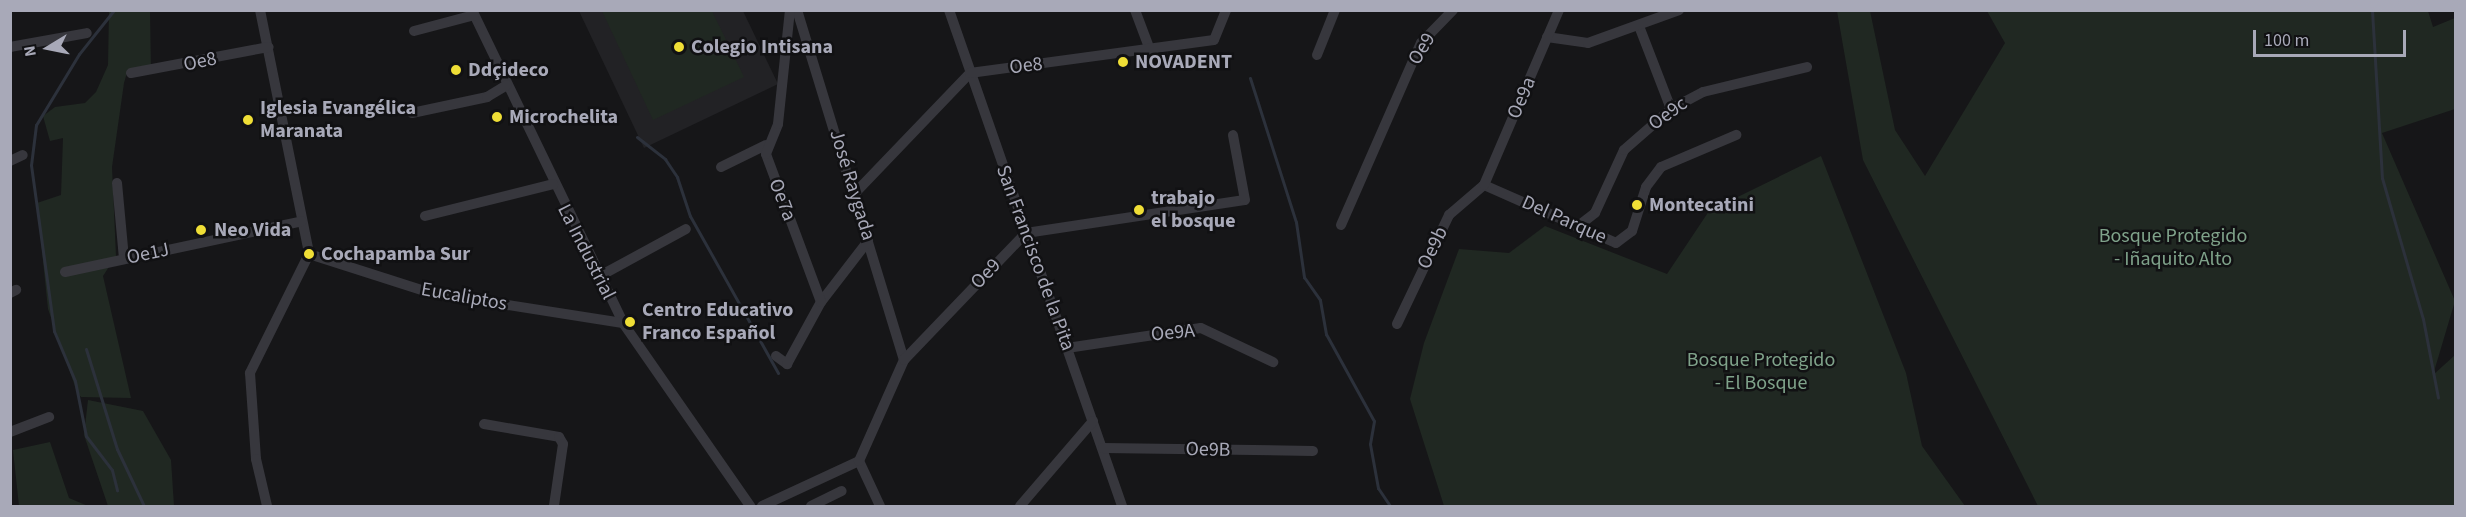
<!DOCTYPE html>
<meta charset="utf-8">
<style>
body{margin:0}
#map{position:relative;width:2466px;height:517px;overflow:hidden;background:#161618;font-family:"Source Sans 3",sans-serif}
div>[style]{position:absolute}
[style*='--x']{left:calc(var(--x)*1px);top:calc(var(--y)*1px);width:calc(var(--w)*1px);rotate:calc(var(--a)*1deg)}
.built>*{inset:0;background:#222225}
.green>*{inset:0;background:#202822}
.stream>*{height:3px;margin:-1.5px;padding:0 1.5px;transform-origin:1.5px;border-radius:1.5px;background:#2c313b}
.minor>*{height:10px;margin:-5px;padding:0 5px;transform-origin:5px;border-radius:5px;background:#37373d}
.dots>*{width:16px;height:16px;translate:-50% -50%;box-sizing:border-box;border:3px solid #111113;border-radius:50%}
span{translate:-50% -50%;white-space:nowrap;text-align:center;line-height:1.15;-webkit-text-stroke:5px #111113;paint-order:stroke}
.poi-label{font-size:20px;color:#a8a9b8;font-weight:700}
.left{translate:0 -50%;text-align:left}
.street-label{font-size:20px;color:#a8a9b8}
.park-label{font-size:20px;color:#7fa28a}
.frame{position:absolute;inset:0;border:12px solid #a8a9b8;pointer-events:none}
.north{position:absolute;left:18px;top:18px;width:60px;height:60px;-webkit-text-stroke:4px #111113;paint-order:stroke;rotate:260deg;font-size:16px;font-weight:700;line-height:24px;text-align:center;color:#a8a9b8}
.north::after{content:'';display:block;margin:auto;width:21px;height:27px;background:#a8a9b8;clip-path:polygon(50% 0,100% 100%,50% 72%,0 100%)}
.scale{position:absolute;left:2253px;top:30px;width:153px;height:27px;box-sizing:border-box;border:3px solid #a8a9b8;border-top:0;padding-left:8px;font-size:18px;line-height:21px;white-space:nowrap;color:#a8a9b8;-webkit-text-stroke:4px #111113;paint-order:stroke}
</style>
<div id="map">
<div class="built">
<i style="clip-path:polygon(579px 11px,743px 11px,778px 84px,644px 148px)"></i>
</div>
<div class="green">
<i style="clip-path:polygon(109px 11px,150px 11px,151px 72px,128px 69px,124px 83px,112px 167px,116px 256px,103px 276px,131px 398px,81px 397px,77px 392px,48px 309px,37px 203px,61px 195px,63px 138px,50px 141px,43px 116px,55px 107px,85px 103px,96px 92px,108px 65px)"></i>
<i style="clip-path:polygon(602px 11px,712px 11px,744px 77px,653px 120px)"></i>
<i style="clip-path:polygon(2428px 11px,2433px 27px,2455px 18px,2455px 109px,2382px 133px,2455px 301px,2433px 375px,2455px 355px,2455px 506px,2038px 506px,1863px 160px,1837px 11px,1870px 11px,1895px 130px,1925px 176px,2005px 43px,1987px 11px)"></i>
<i style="clip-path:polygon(1821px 156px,1906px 373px,1922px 446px,1965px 506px,1444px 506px,1410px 399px,1424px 343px,1459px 249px,1509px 253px,1545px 226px,1667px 274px,1709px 211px)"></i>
<i style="clip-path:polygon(88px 400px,143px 411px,171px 460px,174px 506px,108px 506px,84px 435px)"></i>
<i style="clip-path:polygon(50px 442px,69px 498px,88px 506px,19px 506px,13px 450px)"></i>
</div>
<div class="stream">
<i style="--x:114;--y:10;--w:56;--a:128.5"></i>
<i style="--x:79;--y:54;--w:83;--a:121.2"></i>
<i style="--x:36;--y:125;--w:40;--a:97.1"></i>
<i style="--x:31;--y:165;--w:168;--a:82.1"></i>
<i style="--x:54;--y:331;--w:54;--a:67.2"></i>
<i style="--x:75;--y:381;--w:56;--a:78.7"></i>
<i style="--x:86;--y:436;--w:43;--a:52.6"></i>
<i style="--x:112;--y:470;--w:21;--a:76"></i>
<i style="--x:2372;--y:10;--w:168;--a:86.6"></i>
<i style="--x:2382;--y:178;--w:147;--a:73.8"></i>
<i style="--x:2423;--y:319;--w:80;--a:79.2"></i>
<i style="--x:1250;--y:78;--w:151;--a:72.3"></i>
<i style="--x:1296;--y:222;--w:56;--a:81.7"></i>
<i style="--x:1304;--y:277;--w:28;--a:55"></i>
<i style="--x:1320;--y:300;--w:35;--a:80"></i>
<i style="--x:1326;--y:334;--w:99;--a:61.1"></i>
<i style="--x:1374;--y:421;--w:23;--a:100"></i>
<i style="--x:1370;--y:444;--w:45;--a:79.7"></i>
<i style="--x:1378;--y:488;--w:22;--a:56"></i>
<i style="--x:637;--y:137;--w:36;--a:38"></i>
<i style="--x:665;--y:159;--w:22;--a:56"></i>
<i style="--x:677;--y:177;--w:41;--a:71.6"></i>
<i style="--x:690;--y:216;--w:180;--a:60.7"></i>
<i style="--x:86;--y:349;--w:105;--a:72.8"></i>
<i style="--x:117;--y:449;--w:63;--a:64.7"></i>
</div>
<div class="minor">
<i style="--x:260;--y:10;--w:249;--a:78.6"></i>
<i style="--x:309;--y:254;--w:133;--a:116.4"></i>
<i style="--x:250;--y:373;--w:86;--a:86"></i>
<i style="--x:256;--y:459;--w:48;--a:76.8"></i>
<i style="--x:472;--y:10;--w:348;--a:64.2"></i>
<i style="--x:623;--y:323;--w:223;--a:55.2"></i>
<i style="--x:797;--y:10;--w:366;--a:73"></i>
<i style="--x:949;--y:10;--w:525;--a:70.77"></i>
<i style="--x:1135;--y:10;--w:43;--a:69.4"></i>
<i style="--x:1639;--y:26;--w:89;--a:68.9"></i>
<i style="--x:414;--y:31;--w:62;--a:-14.9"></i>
<i style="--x:1547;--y:37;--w:41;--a:8.3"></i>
<i style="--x:1588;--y:43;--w:97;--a:-19.9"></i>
<i style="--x:10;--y:47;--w:78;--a:-10.3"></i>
<i style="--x:1317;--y:55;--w:48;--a:-68.2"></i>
<i style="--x:131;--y:73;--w:140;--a:-10.7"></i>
<i style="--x:412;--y:113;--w:77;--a:-12"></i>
<i style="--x:487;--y:97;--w:23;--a:-31"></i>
<i style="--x:10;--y:161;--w:14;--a:-25"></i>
<i style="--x:721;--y:167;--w:50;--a:-26.1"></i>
<i style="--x:117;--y:183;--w:76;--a:84.7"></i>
<i style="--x:1484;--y:185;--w:144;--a:23.7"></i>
<i style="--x:1616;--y:243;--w:20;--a:-37"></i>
<i style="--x:1632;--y:231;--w:46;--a:-72.3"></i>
<i style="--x:1646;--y:187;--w:25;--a:-53"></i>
<i style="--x:1661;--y:167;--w:82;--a:-23.1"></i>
<i style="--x:856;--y:192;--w:165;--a:-46.2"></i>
<i style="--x:970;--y:73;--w:246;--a:-7.7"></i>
<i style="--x:1214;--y:40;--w:32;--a:-68"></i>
<i style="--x:425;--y:216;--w:132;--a:-14"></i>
<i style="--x:1341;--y:225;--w:199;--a:-66.3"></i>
<i style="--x:1421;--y:43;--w:46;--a:-45.9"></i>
<i style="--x:1577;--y:227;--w:23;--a:-38"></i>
<i style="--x:1595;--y:213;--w:69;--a:-65.3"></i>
<i style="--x:1624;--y:150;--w:62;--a:-41.1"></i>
<i style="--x:1671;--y:109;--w:36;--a:-28"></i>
<i style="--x:1703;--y:92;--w:107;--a:-13.5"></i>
<i style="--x:309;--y:254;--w:128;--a:17.7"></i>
<i style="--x:431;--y:293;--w:194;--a:8.9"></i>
<i style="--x:65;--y:272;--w:242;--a:-12.1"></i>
<i style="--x:598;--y:277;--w:100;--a:-28.6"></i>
<i style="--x:10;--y:293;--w:7;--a:-27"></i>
<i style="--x:821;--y:302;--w:77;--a:-52.4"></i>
<i style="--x:1397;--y:324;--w:121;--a:-64.5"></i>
<i style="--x:1449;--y:215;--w:46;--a:-40.6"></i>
<i style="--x:1484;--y:185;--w:190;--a:-66.8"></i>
<i style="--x:1067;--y:348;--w:135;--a:-8.5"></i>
<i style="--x:1201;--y:328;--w:80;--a:25.3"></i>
<i style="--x:776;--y:356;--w:14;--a:36"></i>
<i style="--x:787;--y:364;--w:71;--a:-61.3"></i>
<i style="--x:821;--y:302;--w:158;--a:-110.4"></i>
<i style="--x:766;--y:154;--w:32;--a:-68"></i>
<i style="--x:778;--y:124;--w:115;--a:-84"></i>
<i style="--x:484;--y:424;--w:76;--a:9.8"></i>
<i style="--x:559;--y:437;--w:8;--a:60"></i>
<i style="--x:563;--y:444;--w:63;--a:98.3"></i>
<i style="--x:10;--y:432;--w:42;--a:-21"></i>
<i style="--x:1103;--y:448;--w:210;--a:0.8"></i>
<i style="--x:762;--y:506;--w:107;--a:-24.9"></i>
<i style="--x:811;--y:506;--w:34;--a:-26"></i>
<i style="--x:880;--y:506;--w:50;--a:-115"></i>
<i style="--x:859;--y:461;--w:111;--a:-66"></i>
<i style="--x:904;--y:360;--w:176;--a:-46.2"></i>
<i style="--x:1026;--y:233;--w:221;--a:-8.6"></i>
<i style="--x:1245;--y:200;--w:66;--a:-100.5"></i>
<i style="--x:1020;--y:506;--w:112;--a:-49.3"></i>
</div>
<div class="dots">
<i style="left:679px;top:47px;background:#efde36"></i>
<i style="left:1123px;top:62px;background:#efde36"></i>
<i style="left:456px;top:70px;background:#efde36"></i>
<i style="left:497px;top:117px;background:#efde36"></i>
<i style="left:248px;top:120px;background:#efde36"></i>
<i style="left:1637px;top:205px;background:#efde36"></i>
<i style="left:1139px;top:210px;background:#efde36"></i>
<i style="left:201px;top:230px;background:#efde36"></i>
<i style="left:309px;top:254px;background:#efde36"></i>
<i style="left:630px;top:322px;background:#efde36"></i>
</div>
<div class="poi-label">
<span class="left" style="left:691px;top:47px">Colegio Intisana</span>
<span class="left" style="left:1135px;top:62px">NOVADENT</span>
<span class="left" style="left:468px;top:70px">Ddçideco</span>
<span class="left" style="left:260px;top:120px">Iglesia Evangélica<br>Maranata</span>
<span class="left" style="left:509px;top:117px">Microchelita</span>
<span class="left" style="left:1151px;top:210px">trabajo<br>el bosque</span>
<span class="left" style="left:1649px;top:205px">Montecatini</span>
<span class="left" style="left:214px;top:230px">Neo Vida</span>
<span class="left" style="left:321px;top:254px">Cochapamba Sur</span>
<span class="left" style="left:642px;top:322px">Centro Educativo<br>Franco Español</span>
</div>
<div class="street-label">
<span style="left:1422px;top:49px;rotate:-59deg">Oe9</span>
<span style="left:200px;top:62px;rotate:-12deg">Oe8</span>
<span style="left:1026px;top:66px;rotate:-7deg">Oe8</span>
<span style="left:1522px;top:98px;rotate:-67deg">Oe9a</span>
<span style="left:1668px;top:114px;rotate:-36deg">Oe9c</span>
<span style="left:852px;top:185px;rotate:73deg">José Raygada</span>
<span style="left:782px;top:200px;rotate:69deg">Oe7a</span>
<span style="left:1564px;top:220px;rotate:24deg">Del Parque</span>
<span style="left:1433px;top:248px;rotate:-64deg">Oe9b</span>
<span style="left:586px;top:252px;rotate:63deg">La Industrial</span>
<span style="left:148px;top:254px;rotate:-12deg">Oe1J</span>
<span style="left:1035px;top:258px;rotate:70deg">San Francisco de la Pita</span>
<span style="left:986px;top:274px;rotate:-46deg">Oe9</span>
<span style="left:464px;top:297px;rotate:10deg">Eucaliptos</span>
<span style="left:1173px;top:333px;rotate:-5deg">Oe9A</span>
<span style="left:1208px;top:450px;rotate:1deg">Oe9B</span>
</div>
<div class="park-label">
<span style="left:2173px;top:248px">Bosque Protegido<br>- Iñaquito Alto</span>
<span style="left:1761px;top:372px">Bosque Protegido<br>- El Bosque</span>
</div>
<div class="frame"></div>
<div class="north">N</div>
<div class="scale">100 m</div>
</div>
